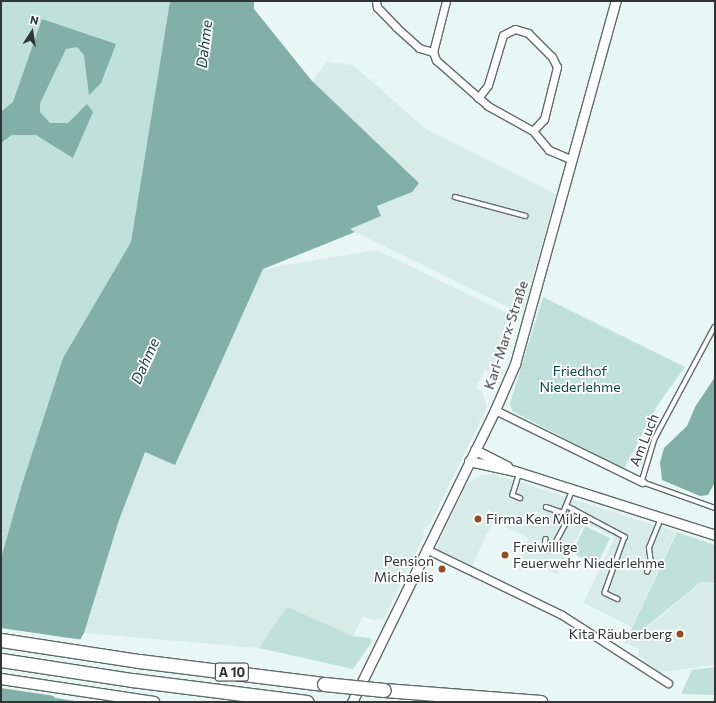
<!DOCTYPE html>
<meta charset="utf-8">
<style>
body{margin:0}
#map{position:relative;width:716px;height:703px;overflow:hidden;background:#e9f7f4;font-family:Commissioner,sans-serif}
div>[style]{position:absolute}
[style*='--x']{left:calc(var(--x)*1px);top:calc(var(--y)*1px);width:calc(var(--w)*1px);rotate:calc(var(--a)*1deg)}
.built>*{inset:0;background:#d7ece7}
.green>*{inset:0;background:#c0e1da}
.water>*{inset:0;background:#82afa6}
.pier>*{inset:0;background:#e9f7f4}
.roads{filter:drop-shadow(1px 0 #606c69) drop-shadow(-1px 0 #606c69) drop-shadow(0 1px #606c69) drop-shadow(0 -1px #606c69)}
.service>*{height:3.5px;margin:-1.75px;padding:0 1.75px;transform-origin:1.75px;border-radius:1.75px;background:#fff}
.minor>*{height:7px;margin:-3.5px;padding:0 3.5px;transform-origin:3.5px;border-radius:3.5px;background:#fff}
.tertiary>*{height:9px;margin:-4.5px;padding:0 4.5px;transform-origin:4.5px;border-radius:4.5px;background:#fff}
.secondary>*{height:10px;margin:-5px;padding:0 5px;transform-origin:5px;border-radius:5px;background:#fff}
.motorway>*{height:13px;margin:-6.5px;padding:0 6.5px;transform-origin:6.5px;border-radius:6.5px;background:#fff}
.bridges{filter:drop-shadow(1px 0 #606c69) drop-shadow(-1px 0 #606c69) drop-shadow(0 1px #606c69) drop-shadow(0 -1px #606c69)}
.motorway-bridge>*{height:13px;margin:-6.5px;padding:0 6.5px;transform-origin:6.5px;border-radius:6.5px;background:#fff}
.dots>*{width:11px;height:11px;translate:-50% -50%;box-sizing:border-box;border:2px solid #fff;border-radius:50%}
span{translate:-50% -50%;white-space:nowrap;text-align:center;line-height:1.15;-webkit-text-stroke:3.5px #fff;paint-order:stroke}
.shield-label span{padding:1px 3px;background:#fff;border:1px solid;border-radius:3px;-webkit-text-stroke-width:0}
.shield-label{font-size:13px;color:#313635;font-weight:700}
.street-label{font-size:14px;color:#313635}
.park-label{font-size:14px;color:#084b42}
.poi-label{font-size:14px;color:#313635}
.left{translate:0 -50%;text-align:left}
.right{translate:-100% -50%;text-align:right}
.water-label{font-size:15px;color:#123c35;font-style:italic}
.frame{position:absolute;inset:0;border:2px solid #313635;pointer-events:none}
.north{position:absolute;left:12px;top:12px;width:40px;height:40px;-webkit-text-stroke:3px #fff;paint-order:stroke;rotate:12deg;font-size:11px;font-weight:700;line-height:16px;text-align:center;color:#313635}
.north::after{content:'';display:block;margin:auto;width:14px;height:18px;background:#313635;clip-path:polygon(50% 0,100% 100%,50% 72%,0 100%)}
</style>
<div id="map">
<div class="built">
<i style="clip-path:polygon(327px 62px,353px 65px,426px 129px,556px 194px,522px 314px,349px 229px,381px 216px,377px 206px,412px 192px,312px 81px)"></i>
<i style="clip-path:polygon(377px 250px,515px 317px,492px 374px,485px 370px,476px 388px,482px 391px,487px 407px,429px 526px,425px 527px,423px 532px,424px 536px,384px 618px,374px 620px,363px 617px,353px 636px,287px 608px,259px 648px,84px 633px,119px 520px,145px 452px,175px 464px,263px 269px)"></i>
<i style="clip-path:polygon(494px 474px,676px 532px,632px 627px,583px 603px,615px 537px,585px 523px,557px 574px,521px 557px,529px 538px,493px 521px,471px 568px,435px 551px,467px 483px,482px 475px)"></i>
<i style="clip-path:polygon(701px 583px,715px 584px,715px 665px,660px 672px,639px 656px,639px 649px,627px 644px)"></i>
</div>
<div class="green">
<i style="clip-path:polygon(1px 1px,170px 1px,131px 242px,63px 358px,23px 481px,3px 598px,1px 627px)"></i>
<i style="clip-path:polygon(543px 297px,685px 367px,657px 406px,624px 469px,512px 411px,510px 403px)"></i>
<i style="clip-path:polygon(585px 526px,610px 538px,597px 565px,572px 553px)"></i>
<i style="clip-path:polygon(677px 532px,715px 545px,715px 583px,701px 582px,624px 645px)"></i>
<i style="clip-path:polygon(287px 607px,353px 636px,371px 638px,372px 642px,353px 669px,259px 648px)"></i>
<i style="clip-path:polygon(715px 667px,715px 695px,681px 694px,692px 670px)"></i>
</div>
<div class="water">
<i style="clip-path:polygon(170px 1px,254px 1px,254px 9px,312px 81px,419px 183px,412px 192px,377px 206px,381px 216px,350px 229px,355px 232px,263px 269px,175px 465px,145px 452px,119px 520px,84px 633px,80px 640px,55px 637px,40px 682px,55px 698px,82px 702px,1px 702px,2px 555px,23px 481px,63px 358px,131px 242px)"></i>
<i style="clip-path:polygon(42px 19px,116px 44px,101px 83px,89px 95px,84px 55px,77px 47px,66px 49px,40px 103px,40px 112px,50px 123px,68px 123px,87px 104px,93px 112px,73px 158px,36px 135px,12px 135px,1px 143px,1px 112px,13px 102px)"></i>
<i style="clip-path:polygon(715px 377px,715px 482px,708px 495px,700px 496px,662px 480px,660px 463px,664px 448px,687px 426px,695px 407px)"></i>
</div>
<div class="pier">
<i style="clip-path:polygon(1px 628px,83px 640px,80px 642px,56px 639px,42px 682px,55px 696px,1px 688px)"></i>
</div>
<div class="roads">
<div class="service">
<i style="--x:455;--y:197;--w:73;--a:15"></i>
<i style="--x:715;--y:327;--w:127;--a:118.2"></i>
<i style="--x:655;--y:439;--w:45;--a:106.8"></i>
<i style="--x:642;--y:482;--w:77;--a:19.6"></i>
<i style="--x:520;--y:472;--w:24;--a:107"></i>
<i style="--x:513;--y:495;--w:8;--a:23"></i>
<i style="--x:567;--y:506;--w:66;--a:28.1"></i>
<i style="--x:625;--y:537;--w:59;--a:109.7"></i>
<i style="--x:605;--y:593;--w:14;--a:25"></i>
<i style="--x:546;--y:507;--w:18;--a:19"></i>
<i style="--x:563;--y:513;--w:24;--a:-68"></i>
<i style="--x:546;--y:539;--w:10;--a:96"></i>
<i style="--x:545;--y:549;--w:6;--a:18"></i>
<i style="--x:551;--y:551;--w:47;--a:-61.8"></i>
<i style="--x:647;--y:572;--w:10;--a:-66"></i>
<i style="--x:651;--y:563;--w:15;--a:-98"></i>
<i style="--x:649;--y:548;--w:32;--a:-68"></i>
</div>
<div class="minor">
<i style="--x:376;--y:1;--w:6;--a:81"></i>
<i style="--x:377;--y:7;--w:28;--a:46"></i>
<i style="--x:396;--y:27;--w:31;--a:42"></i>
<i style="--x:419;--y:48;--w:15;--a:16"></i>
<i style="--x:446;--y:1;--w:53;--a:104.3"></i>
<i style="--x:433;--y:52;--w:9;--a:69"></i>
<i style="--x:436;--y:60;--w:69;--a:41.5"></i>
<i style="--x:488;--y:106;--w:51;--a:29.1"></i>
<i style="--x:533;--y:131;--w:25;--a:50"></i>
<i style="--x:549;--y:150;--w:25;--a:23"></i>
<i style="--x:478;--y:98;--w:16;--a:-52"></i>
<i style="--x:488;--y:85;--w:52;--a:-73.3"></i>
<i style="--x:503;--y:35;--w:13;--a:-27"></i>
<i style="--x:515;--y:29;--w:14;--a:17"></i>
<i style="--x:528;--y:33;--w:34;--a:45"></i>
<i style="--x:552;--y:57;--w:11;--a:63"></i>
<i style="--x:557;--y:67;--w:54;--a:104"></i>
<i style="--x:544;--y:119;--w:16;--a:133"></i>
<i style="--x:495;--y:410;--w:164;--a:26.1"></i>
<i style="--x:426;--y:549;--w:151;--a:25.9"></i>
<i style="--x:562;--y:615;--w:126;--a:32.7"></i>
</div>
<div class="tertiary">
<i style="--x:475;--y:450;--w:36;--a:27"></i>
<i style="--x:469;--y:461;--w:47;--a:12.3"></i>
<i style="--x:515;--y:471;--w:210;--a:17.7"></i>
<i style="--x:352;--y:702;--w:325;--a:-63.9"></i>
<i style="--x:495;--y:410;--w:50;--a:-66.5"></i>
<i style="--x:515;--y:364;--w:377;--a:-74.5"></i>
</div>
<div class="secondary">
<i style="--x:1;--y:679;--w:155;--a:8.5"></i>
</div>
<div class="motorway">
<i style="--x:1;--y:640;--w:140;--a:8.7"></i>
<i style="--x:139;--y:661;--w:186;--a:7.1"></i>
<i style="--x:1;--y:660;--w:133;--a:8.7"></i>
<i style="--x:132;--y:680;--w:176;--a:7.2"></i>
<i style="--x:384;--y:690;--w:157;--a:4.4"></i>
</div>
</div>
<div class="bridges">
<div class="motorway-bridge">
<i style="--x:324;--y:684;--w:60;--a:5.7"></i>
</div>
</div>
<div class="dots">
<i style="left:478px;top:519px;background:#924e20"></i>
<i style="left:505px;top:555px;background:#924e20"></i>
<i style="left:442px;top:569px;background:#924e20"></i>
<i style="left:680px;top:634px;background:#924e20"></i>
</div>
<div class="shield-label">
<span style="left:232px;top:672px">A 10</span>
</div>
<div class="street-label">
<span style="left:506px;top:335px;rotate:-72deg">Karl-Marx-Straße</span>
<span style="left:644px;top:440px;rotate:-68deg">Am Luch</span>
</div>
<div class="park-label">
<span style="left:580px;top:379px">Friedhof<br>Niederlehme</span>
</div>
<div class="poi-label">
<span class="left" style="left:486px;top:519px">Firma Ken Milde</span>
<span class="left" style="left:513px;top:555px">Freiwillige<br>Feuerwehr Niederlehme</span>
<span class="right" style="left:434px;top:569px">Pension<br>Michaelis</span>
<span class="right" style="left:672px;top:634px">Kita Räuberberg</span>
</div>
<div class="water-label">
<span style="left:204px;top:44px;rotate:-83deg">Dahme</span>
<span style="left:145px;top:361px;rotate:-66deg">Dahme</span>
</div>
<div class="frame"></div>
<div class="north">N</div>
</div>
